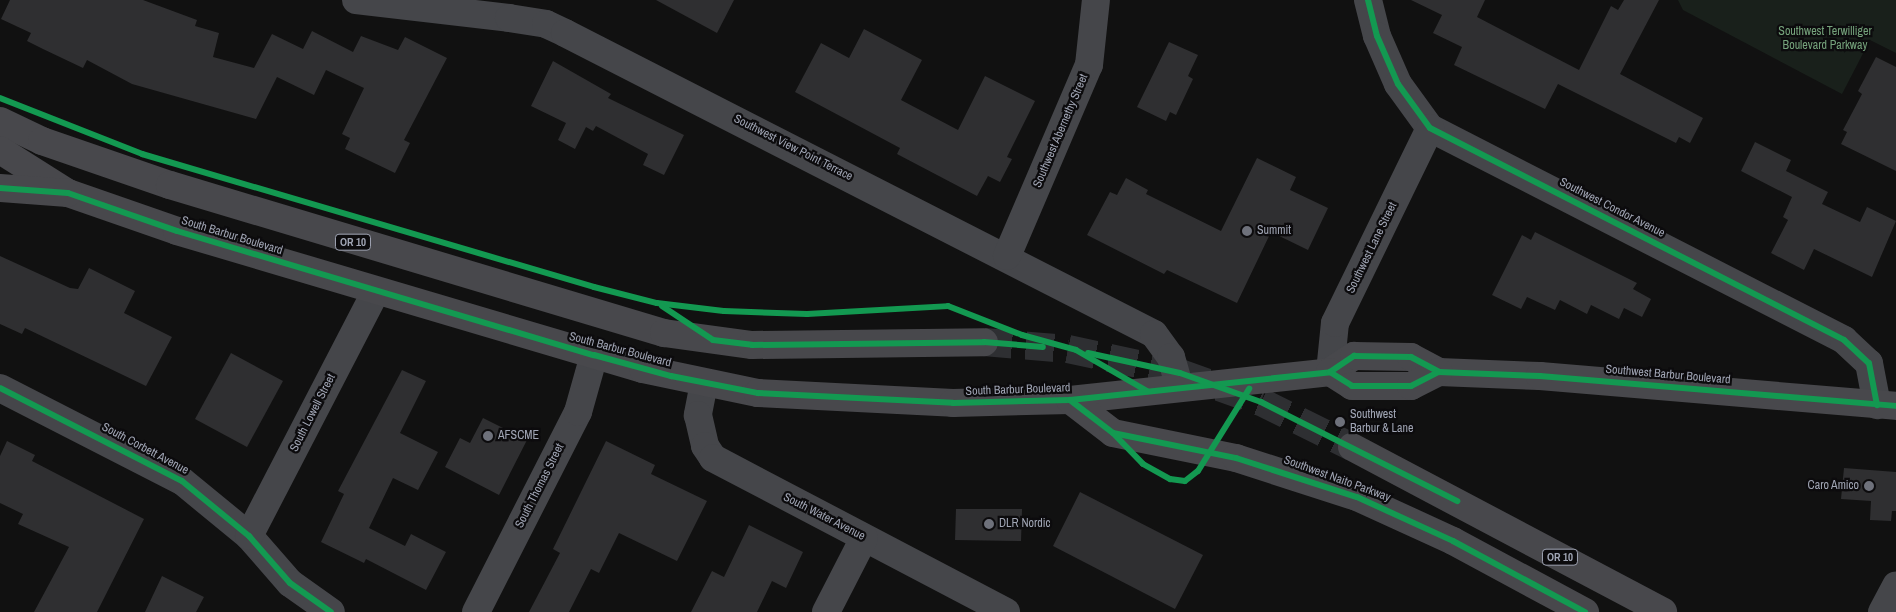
<!DOCTYPE html>
<style>
body{margin:0}
#map{position:relative;width:1896px;height:612px;overflow:hidden;background:#111;font-family:"Archivo Narrow",sans-serif}
div>[style]{position:absolute}
[style*='--x']{left:calc(var(--x)*1px);top:calc(var(--y)*1px);width:calc(var(--w)*1px);rotate:calc(var(--a)*1deg)}
.green>*{inset:0;background:#19201b}
.building>*{inset:0;background:#2f2f31}
.major-tunnel>*{height:28px;margin-top:-14px;transform-origin:0;background:repeating-linear-gradient(90deg,#2e2f32 0 28px,transparent 0 42px)}
.minor>*{height:28px;margin:-14px;padding:0 14px;transform-origin:14px;border-radius:14px;background:#45464a}
.major>*{height:28px;margin:-14px;padding:0 14px;transform-origin:14px;border-radius:14px;background:#48484c}
.cycleway>*{height:6px;margin:-3px;padding:0 3px;transform-origin:3px;border-radius:3px;background:#139951}
.dots>*{width:14px;height:14px;translate:-50% -50%;box-sizing:border-box;border:2px solid #0c0b0d;border-radius:50%}
span{translate:-50% -50%;white-space:nowrap;text-align:center;line-height:1.15;-webkit-text-stroke:4.5px #0c0b0d;paint-order:stroke}
.shield-label span{padding:1px 4px;background:#0c0b0d;border:1px solid;border-radius:4px;-webkit-text-stroke-width:0}
.shield-label{font-size:11px;color:#a0a5b4;font-weight:700}
.park-label{font-size:12px;color:#75a27b}
.street-label{font-size:12px;color:#a0a5b4}
.poi-label{font-size:12px;color:#a0a5b4}
.left{translate:0 -50%;text-align:left}
.right{translate:-100% -50%;text-align:right}
</style>
<div id="map">
<div class="green">
<i style="clip-path:polygon(1678px 0,1896px 0,1896px 53px,1870px 40px,1842px 94px,1683px 10px)"></i>
</div>
<div class="building">
<i style="clip-path:polygon(10px 0,143px 0,197px 20px,195px 26px,219px 33px,213px 57px,254px 68px,272px 34px,303px 49px,312px 31px,353px 52px,361px 36px,398px 50px,405px 37px,447px 58px,404px 140px,410px 143px,395px 173px,345px 149px,350px 138px,342px 134px,364px 88px,326px 70px,314px 95px,277px 77px,256px 119px,132px 84px,87px 60px,83px 68px,43px 49px,27px 41px,31px 33px,1px 19px)"></i>
<i style="clip-path:polygon(656px 0,734px 0,717px 33px)"></i>
<i style="clip-path:polygon(1411px 0,1485px 0,1477px 17px,1579px 70px,1611px 6px,1618px 10px,1624px 0,1659px 0,1620px 74px,1703px 118px,1690px 143px,1679px 137px,1676px 143px,1558px 84px,1545px 109px,1454px 65px,1462px 47px,1433px 33px,1442px 15px)"></i>
<i style="clip-path:polygon(864px 29px,922px 60px,901px 100px,958px 130px,985px 76px,1035px 101px,1007px 157px,1012px 159px,1000px 182px,988px 176px,977px 196px,897px 154px,900px 148px,795px 92px,821px 43px,849px 58px)"></i>
<i style="clip-path:polygon(1169px 42px,1198px 55px,1188px 76px,1193px 79px,1176px 115px,1170px 112px,1166px 121px,1137px 107px)"></i>
<i style="clip-path:polygon(1876px 57px,1896px 67px,1896px 171px,1841px 144px,1847px 132px,1843px 130px,1862px 94px,1858px 91px)"></i>
<i style="clip-path:polygon(553px 61px,611px 94px,608px 98px,684px 135px,664px 175px,643px 165px,648px 154px,596px 126px,593px 131px,586px 127px,575px 149px,558px 140px,566px 123px,531px 106px)"></i>
<i style="clip-path:polygon(1755px 142px,1791px 160px,1786px 171px,1828px 192px,1822px 204px,1860px 222px,1867px 207px,1896px 221px,1872px 277px,1814px 249px,1804px 270px,1771px 253px,1788px 220px,1783px 217px,1792px 197px,1741px 171px)"></i>
<i style="clip-path:polygon(1257px 158px,1296px 177px,1290px 190px,1328px 208px,1308px 250px,1271px 232px,1237px 303px,1167px 270px,1164px 274px,1087px 235px,1110px 192px,1117px 195px,1126px 178px,1148px 190px,1146px 194px,1221px 231px)"></i>
<i style="clip-path:polygon(1535px 232px,1637px 283px,1633px 289px,1651px 299px,1642px 317px,1624px 308px,1619px 319px,1591px 305px,1587px 314px,1560px 300px,1555px 310px,1527px 297px,1521px 309px,1492px 295px,1522px 235px,1531px 240px)"></i>
<i style="clip-path:polygon(0 256px,70px 288px,78px 289px,89px 268px,135px 291px,124px 313px,172px 337px,146px 386px,25px 328px,22px 334px,0 324px)"></i>
<i style="clip-path:polygon(231px 353px,283px 381px,247px 447px,195px 419px)"></i>
<i style="clip-path:polygon(402px 370px,426px 381px,400px 433px,438px 452px,418px 490px,393px 478px,369px 528px,405px 546px,411px 534px,446px 552px,426px 590px,366px 559px,364px 563px,321px 542px,344px 494px,338px 491px)"></i>
<i style="clip-path:polygon(483px 418px,527px 440px,499px 495px,445px 467px,460px 438px,470px 443px)"></i>
<i style="clip-path:polygon(7px 441px,35px 455px,32px 461px,144px 519px,97px 612px,34px 612px,69px 547px,18px 524px,23px 514px,0 503px,0 456px)"></i>
<i style="clip-path:polygon(606px 441px,655px 465px,651px 474px,707px 501px,677px 561px,619px 533px,599px 573px,591px 569px,569px 612px,529px 612px,560px 553px,553px 549px)"></i>
<i style="clip-path:polygon(1844px 468px,1896px 472px,1896px 511px,1892px 511px,1891px 521px,1870px 520px,1871px 501px,1841px 499px)"></i>
<i style="clip-path:polygon(1080px 492px,1203px 555px,1175px 609px,1053px 546px)"></i>
<i style="clip-path:polygon(956px 509px,1022px 509px,1021px 541px,955px 540px)"></i>
<i style="clip-path:polygon(749px 525px,803px 552px,786px 588px,772px 581px,757px 612px,691px 612px,712px 571px,724px 577px)"></i>
<i style="clip-path:polygon(162px 576px,204px 597px,196px 612px,145px 612px)"></i>
</div>
<div class="major-tunnel">
<i style="--x:984;--y:342;--w:84;--a:4.8"></i>
<i style="--x:1068;--y:349;--w:115;--a:12.1"></i>
<i style="--x:1180;--y:373;--w:86;--a:19.7"></i>
<i style="--x:1261;--y:402;--w:102;--a:26.3"></i>
</div>
<div class="minor">
<i style="--x:356;--y:0;--w:154;--a:6.7"></i>
<i style="--x:509;--y:18;--w:37;--a:9"></i>
<i style="--x:546;--y:24;--w:21;--a:25"></i>
<i style="--x:565;--y:33;--w:661;--a:27.07"></i>
<i style="--x:1154;--y:334;--w:29;--a:54"></i>
<i style="--x:1171;--y:357;--w:32;--a:74"></i>
<i style="--x:1368;--y:0;--w:37;--a:76"></i>
<i style="--x:1377;--y:36;--w:52;--a:66.4"></i>
<i style="--x:1398;--y:84;--w:54;--a:54"></i>
<i style="--x:1430;--y:128;--w:465;--a:27.1"></i>
<i style="--x:1844;--y:340;--w:34;--a:43"></i>
<i style="--x:1869;--y:363;--w:43;--a:79.2"></i>
<i style="--x:1007;--y:256;--w:208;--a:-66.8"></i>
<i style="--x:1089;--y:65;--w:65;--a:-83.9"></i>
<i style="--x:1330;--y:372;--w:49;--a:-84.2"></i>
<i style="--x:1335;--y:323;--w:217;--a:-64"></i>
<i style="--x:704;--y:383;--w:33;--a:101"></i>
<i style="--x:698;--y:415;--w:32;--a:77"></i>
<i style="--x:705;--y:446;--w:14;--a:56"></i>
<i style="--x:713;--y:458;--w:331;--a:27.7"></i>
<i style="--x:0;--y:388;--w:204;--a:27.1"></i>
<i style="--x:182;--y:481;--w:87;--a:39.4"></i>
<i style="--x:249;--y:536;--w:62;--a:48.9"></i>
<i style="--x:290;--y:583;--w:50;--a:35.3"></i>
<i style="--x:249;--y:536;--w:276;--a:-62.6"></i>
<i style="--x:476;--y:612;--w:225;--a:-63"></i>
<i style="--x:578;--y:412;--w:59;--a:-74.3"></i>
<i style="--x:826;--y:612;--w:83;--a:-62.8"></i>
<i style="--x:1882;--y:612;--w:30;--a:-62"></i>
</div>
<div class="major">
<i style="--x:0;--y:121;--w:47;--a:25.5"></i>
<i style="--x:42;--y:141;--w:135;--a:19"></i>
<i style="--x:170;--y:185;--w:516;--a:16.68"></i>
<i style="--x:664;--y:333;--w:89;--a:7.8"></i>
<i style="--x:752;--y:345;--w:232;--a:-0.7"></i>
<i style="--x:0;--y:150;--w:80;--a:32.3"></i>
<i style="--x:68;--y:193;--w:115;--a:19.2"></i>
<i style="--x:177;--y:231;--w:486;--a:16.5"></i>
<i style="--x:643;--y:369;--w:117;--a:11.8"></i>
<i style="--x:758;--y:393;--w:195;--a:2.9"></i>
<i style="--x:953;--y:403;--w:117;--a:-1.5"></i>
<i style="--x:1070;--y:400;--w:262;--a:-6.1"></i>
<i style="--x:1330;--y:372;--w:29;--a:-34"></i>
<i style="--x:1354;--y:356;--w:57;--a:1"></i>
<i style="--x:1411;--y:357;--w:32;--a:28"></i>
<i style="--x:1439;--y:372;--w:101;--a:2.3"></i>
<i style="--x:1540;--y:376;--w:357;--a:4.8"></i>
<i style="--x:0;--y:188;--w:68;--a:4.2"></i>
<i style="--x:1330;--y:372;--w:26;--a:32"></i>
<i style="--x:1352;--y:386;--w:59;--a:0"></i>
<i style="--x:1411;--y:386;--w:31;--a:-27"></i>
<i style="--x:1070;--y:400;--w:54;--a:37.5"></i>
<i style="--x:1113;--y:433;--w:126;--a:11.5"></i>
<i style="--x:1236;--y:458;--w:127;--a:17.9"></i>
<i style="--x:1357;--y:497;--w:106;--a:24.6"></i>
<i style="--x:1453;--y:541;--w:150;--a:28.3"></i>
<i style="--x:1352;--y:447;--w:352;--a:27.9"></i>
</div>
<div class="cycleway">
<i style="--x:1368;--y:0;--w:37;--a:76"></i>
<i style="--x:1377;--y:36;--w:52;--a:66.4"></i>
<i style="--x:1398;--y:84;--w:54;--a:54"></i>
<i style="--x:1430;--y:128;--w:465;--a:27.1"></i>
<i style="--x:1844;--y:340;--w:34;--a:43"></i>
<i style="--x:1869;--y:363;--w:43;--a:79.2"></i>
<i style="--x:0;--y:98;--w:153;--a:21.5"></i>
<i style="--x:142;--y:154;--w:471;--a:16.4"></i>
<i style="--x:594;--y:287;--w:65;--a:14.3"></i>
<i style="--x:657;--y:303;--w:67;--a:6.8"></i>
<i style="--x:724;--y:311;--w:83;--a:2.1"></i>
<i style="--x:807;--y:314;--w:141;--a:-3.2"></i>
<i style="--x:948;--y:306;--w:79;--a:21.4"></i>
<i style="--x:1022;--y:335;--w:56;--a:15.5"></i>
<i style="--x:1076;--y:350;--w:82;--a:30"></i>
<i style="--x:0;--y:188;--w:68;--a:4.2"></i>
<i style="--x:68;--y:193;--w:115;--a:19.2"></i>
<i style="--x:177;--y:231;--w:435;--a:16.6"></i>
<i style="--x:594;--y:355;--w:80;--a:15.3"></i>
<i style="--x:671;--y:376;--w:89;--a:11.1"></i>
<i style="--x:758;--y:393;--w:195;--a:2.9"></i>
<i style="--x:953;--y:403;--w:117;--a:-1.5"></i>
<i style="--x:1070;--y:400;--w:262;--a:-6.1"></i>
<i style="--x:1330;--y:372;--w:29;--a:-34"></i>
<i style="--x:1354;--y:356;--w:57;--a:1"></i>
<i style="--x:1411;--y:357;--w:32;--a:28"></i>
<i style="--x:1439;--y:372;--w:101;--a:2.3"></i>
<i style="--x:1540;--y:376;--w:357;--a:4.8"></i>
<i style="--x:662;--y:306;--w:61;--a:33.7"></i>
<i style="--x:713;--y:340;--w:39;--a:7"></i>
<i style="--x:752;--y:345;--w:232;--a:-0.7"></i>
<i style="--x:984;--y:342;--w:59;--a:4.8"></i>
<i style="--x:1088;--y:353;--w:94;--a:12.3"></i>
<i style="--x:1180;--y:373;--w:86;--a:19.7"></i>
<i style="--x:1261;--y:402;--w:220;--a:26.8"></i>
<i style="--x:1330;--y:372;--w:26;--a:32"></i>
<i style="--x:1352;--y:386;--w:59;--a:0"></i>
<i style="--x:1411;--y:386;--w:31;--a:-27"></i>
<i style="--x:0;--y:388;--w:204;--a:27.1"></i>
<i style="--x:182;--y:481;--w:87;--a:39.4"></i>
<i style="--x:249;--y:536;--w:62;--a:48.9"></i>
<i style="--x:290;--y:583;--w:50;--a:35.3"></i>
<i style="--x:1070;--y:400;--w:54;--a:37.5"></i>
<i style="--x:1113;--y:433;--w:126;--a:11.5"></i>
<i style="--x:1236;--y:458;--w:127;--a:17.9"></i>
<i style="--x:1357;--y:497;--w:106;--a:24.6"></i>
<i style="--x:1453;--y:541;--w:150;--a:28.3"></i>
<i style="--x:1113;--y:433;--w:43;--a:45.9"></i>
<i style="--x:1143;--y:464;--w:31;--a:29"></i>
<i style="--x:1170;--y:479;--w:15;--a:8"></i>
<i style="--x:1185;--y:481;--w:16;--a:-38"></i>
<i style="--x:1198;--y:471;--w:97;--a:-58.1"></i>
</div>
<div class="dots">
<i style="left:1247px;top:231px;background:#6e717b"></i>
<i style="left:1340px;top:422px;background:#6e717b"></i>
<i style="left:488px;top:436px;background:#6e717b"></i>
<i style="left:1869px;top:486px;background:#6e717b"></i>
<i style="left:989px;top:524px;background:#6e717b"></i>
</div>
<div class="shield-label">
<span style="left:353px;top:242px">OR 10</span>
<span style="left:1560px;top:557px">OR 10</span>
</div>
<div class="park-label">
<span style="left:1825px;top:39px">Southwest Terwilliger<br>Boulevard Parkway</span>
</div>
<div class="street-label">
<span style="left:1061px;top:131px;rotate:-67deg">Southwest Abernethy Street</span>
<span style="left:793px;top:148px;rotate:27deg">Southwest View Point Terrace</span>
<span style="left:1612px;top:208px;rotate:27deg">Southwest Condor Avenue</span>
<span style="left:232px;top:236px;rotate:17deg">South Barbur Boulevard</span>
<span style="left:1372px;top:248px;rotate:-64deg">Southwest Lane Street</span>
<span style="left:620px;top:350px;rotate:15deg">South Barbur Boulevard</span>
<span style="left:1668px;top:375px;rotate:5deg">Southwest Barbur Boulevard</span>
<span style="left:1018px;top:390px;rotate:-2deg">South Barbur Boulevard</span>
<span style="left:313px;top:413px;rotate:-63deg">South Lowell Street</span>
<span style="left:145px;top:449px;rotate:28deg">South Corbett Avenue</span>
<span style="left:1337px;top:479px;rotate:20deg">Southwest Naito Parkway</span>
<span style="left:540px;top:486px;rotate:-63deg">South Thomas Street</span>
<span style="left:824px;top:517px;rotate:27deg">South Water Avenue</span>
</div>
<div class="poi-label">
<span class="left" style="left:1257px;top:231px">Summit</span>
<span class="left" style="left:1350px;top:422px">Southwest<br>Barbur &amp; Lane</span>
<span class="left" style="left:498px;top:436px">AFSCME</span>
<span class="right" style="left:1859px;top:486px">Caro Amico</span>
<span class="left" style="left:999px;top:524px">DLR Nordic</span>
</div>
</div>
